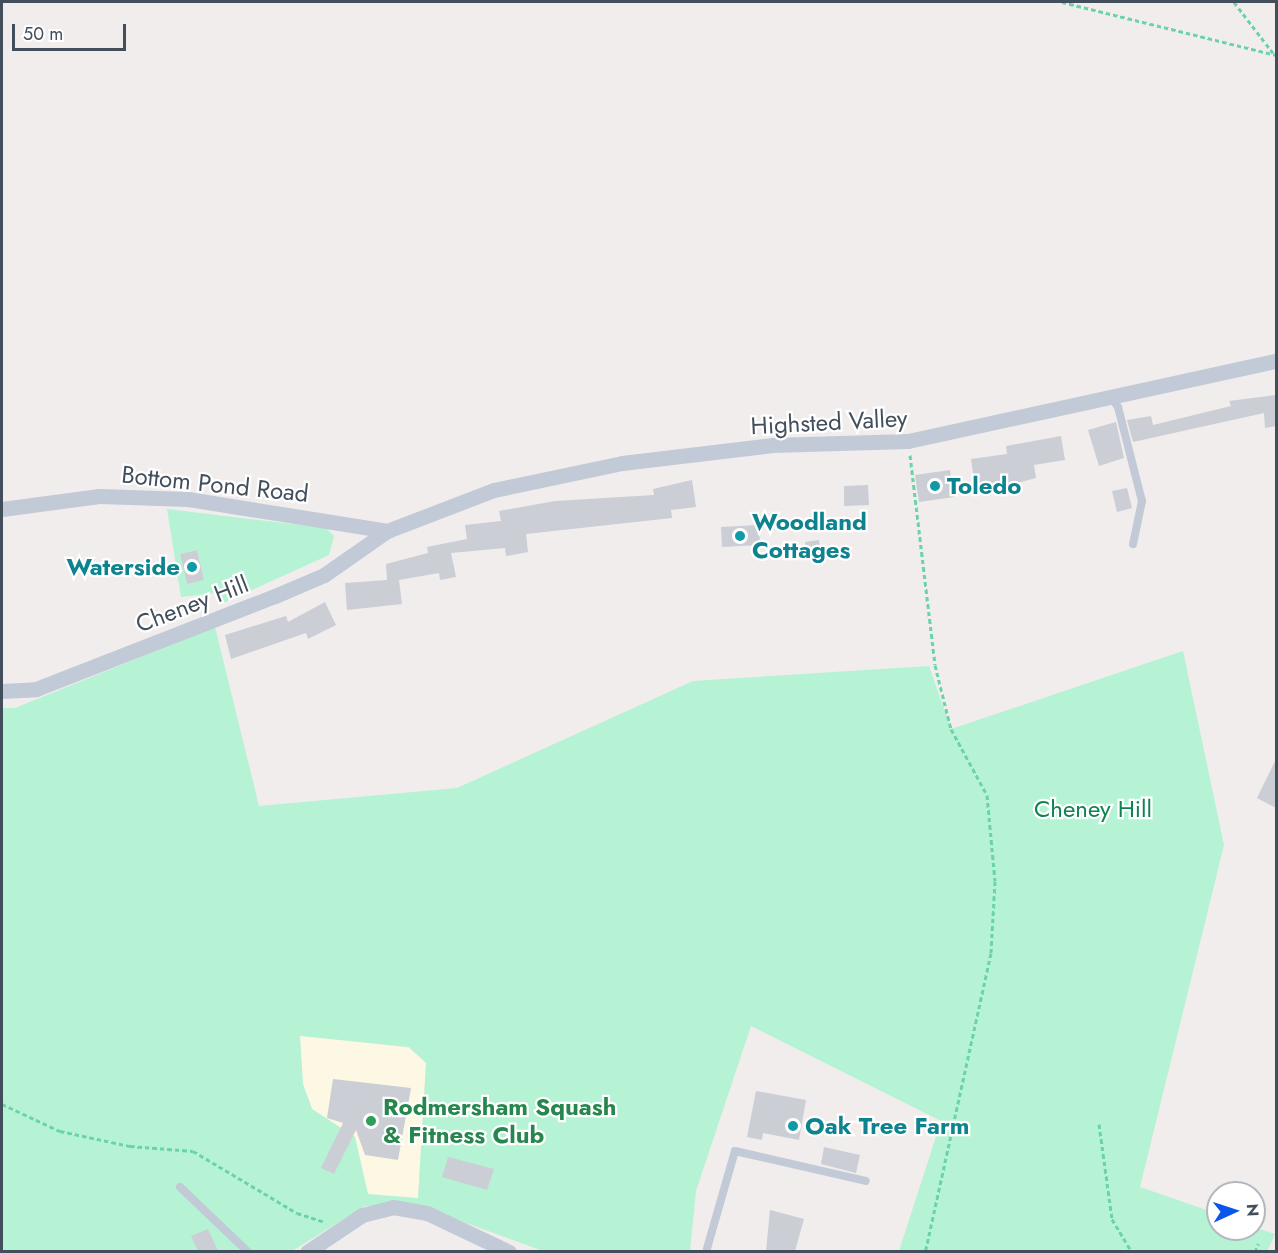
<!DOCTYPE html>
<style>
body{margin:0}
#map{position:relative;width:1278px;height:1253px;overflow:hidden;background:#f0edec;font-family:Jost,sans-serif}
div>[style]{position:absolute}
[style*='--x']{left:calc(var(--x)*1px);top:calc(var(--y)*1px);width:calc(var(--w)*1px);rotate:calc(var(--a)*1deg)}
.commercial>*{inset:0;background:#fdf8e3}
.green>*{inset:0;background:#b6f2d4}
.building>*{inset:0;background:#cbced5}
.path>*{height:3px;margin-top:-1.5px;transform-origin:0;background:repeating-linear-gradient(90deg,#6bd3ab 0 4.5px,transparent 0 7.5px)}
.lane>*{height:8px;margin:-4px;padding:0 4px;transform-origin:4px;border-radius:4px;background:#c1cad6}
.street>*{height:15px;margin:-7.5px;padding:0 7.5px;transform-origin:7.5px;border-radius:7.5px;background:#c1cad6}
.dots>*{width:16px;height:16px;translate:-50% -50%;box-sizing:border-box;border:3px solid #fff;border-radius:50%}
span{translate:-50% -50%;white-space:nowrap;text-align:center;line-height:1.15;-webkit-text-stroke:4.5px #fff;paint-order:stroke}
.street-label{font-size:24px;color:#434e5c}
.culture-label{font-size:24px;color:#0d838f;font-weight:700}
.left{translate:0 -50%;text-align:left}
.right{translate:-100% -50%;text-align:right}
.park-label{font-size:24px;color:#0f8255}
.leisure-label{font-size:24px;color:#27864d;font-weight:700}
.frame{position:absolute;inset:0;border:3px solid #434e5c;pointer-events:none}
.north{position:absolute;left:1206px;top:1181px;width:60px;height:60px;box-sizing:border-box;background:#fff;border:2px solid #b4b8be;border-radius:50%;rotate:87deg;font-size:16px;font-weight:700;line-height:24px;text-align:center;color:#434e5c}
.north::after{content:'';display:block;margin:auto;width:21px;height:27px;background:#0a55ec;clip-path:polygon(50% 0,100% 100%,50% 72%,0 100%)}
.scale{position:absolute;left:12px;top:24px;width:114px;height:27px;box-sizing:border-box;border:3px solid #434e5c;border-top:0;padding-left:8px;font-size:18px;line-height:21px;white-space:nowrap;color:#434e5c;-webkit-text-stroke:4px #fff;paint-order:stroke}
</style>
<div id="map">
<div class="commercial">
<i style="clip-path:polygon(300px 1035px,409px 1048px,426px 1063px,418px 1199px,368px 1194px,355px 1137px,312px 1109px,303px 1084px)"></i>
</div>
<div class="green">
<i style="clip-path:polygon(evenodd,167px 509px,326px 528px,334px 536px,329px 555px,219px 605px,216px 593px,181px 597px,167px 509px,197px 550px,204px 580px,187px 584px,180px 554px,197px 550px)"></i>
<i style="clip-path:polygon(evenodd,215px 627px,259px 806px,457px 788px,693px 681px,929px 666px,951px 729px,1183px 651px,1224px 845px,1140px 1187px,1218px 1214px,1218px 1229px,1254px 1227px,1275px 1234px,1267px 1252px,899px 1251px,941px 1121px,751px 1026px,696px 1191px,690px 1251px,543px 1251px,422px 1207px,365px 1206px,292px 1251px,2px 1251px,2px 708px,15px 708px,215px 627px,300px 1036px,409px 1047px,426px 1063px,418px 1198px,368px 1194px,355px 1137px,312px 1109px,303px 1084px,300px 1036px)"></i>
</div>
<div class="building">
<i style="clip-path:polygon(1276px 395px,1276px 426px,1265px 428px,1264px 413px,1133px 442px,1127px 420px,1151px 416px,1153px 425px,1231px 406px,1229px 401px)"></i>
<i style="clip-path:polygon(1116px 422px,1124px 458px,1099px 466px,1088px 430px)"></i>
<i style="clip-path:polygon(1061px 436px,1065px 460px,1034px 465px,1036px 478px,976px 494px,971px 459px,1007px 454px,1006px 446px)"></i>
<i style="clip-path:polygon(950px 470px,954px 497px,919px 502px,915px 475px)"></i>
<i style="clip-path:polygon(692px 480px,696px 507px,671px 510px,672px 518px,526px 534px,528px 552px,506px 556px,505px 548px,451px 553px,456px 577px,440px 580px,439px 573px,399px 580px,402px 604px,347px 610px,345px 583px,387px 580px,386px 564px,428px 553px,427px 547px,467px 539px,465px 525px,501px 521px,499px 511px,555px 501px,654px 495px,653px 489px)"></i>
<i style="clip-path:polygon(868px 485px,869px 505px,844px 506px,844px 486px)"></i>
<i style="clip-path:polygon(1127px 488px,1132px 508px,1117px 512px,1112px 491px)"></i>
<i style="clip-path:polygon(759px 525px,760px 545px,722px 547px,721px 527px)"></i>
<i style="clip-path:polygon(819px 540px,821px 553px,806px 555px,805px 542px)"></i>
<i style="clip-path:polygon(197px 550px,204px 580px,187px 584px,180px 554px)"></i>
<i style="clip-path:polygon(325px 602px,336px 625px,308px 639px,306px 633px,231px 659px,225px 635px,286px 616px,288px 622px)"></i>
<i style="clip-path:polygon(1276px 759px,1276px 808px,1257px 798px)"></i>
<i style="clip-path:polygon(333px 1079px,411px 1088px,398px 1160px,365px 1155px,356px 1130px,334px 1174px,321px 1168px,343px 1123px,327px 1118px)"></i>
<i style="clip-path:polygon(756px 1091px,806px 1100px,799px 1140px,763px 1133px,762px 1140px,747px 1137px)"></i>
<i style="clip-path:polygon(824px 1147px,860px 1155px,856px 1173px,821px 1164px)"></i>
<i style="clip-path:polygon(448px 1157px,494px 1169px,487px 1190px,442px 1177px)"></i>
<i style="clip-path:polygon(770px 1210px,804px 1219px,795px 1251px,766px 1251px)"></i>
<i style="clip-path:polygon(208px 1229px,218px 1251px,198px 1251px,191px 1236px)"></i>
</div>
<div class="path">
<i style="--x:1062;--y:2;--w:220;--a:13.9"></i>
<i style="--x:1234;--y:2;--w:64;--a:52.6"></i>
<i style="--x:910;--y:455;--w:211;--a:83.2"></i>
<i style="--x:935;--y:665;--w:66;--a:76"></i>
<i style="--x:951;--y:729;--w:75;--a:61.4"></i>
<i style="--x:987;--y:795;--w:86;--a:84.7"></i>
<i style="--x:995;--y:881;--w:72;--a:93.2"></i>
<i style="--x:991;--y:953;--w:306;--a:102.4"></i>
<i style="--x:2;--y:1104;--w:64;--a:25"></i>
<i style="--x:60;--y:1131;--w:72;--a:12.1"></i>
<i style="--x:130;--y:1146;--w:63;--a:4.5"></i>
<i style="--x:193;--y:1151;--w:121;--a:30.8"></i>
<i style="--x:297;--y:1213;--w:28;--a:18"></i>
<i style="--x:1099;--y:1124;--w:96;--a:82.2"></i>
<i style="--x:1112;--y:1219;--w:39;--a:59"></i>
<i style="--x:1255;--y:1252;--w:9;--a:-69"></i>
</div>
<div class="lane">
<i style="--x:1110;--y:396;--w:14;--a:54"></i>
<i style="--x:1118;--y:407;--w:97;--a:75.7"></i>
<i style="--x:1142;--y:501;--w:44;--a:101.8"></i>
<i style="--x:180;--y:1187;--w:94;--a:43.7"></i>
<i style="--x:706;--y:1252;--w:105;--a:-74"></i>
<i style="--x:735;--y:1151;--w:134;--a:12.9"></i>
</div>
<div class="street">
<i style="--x:2;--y:509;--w:98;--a:-7.6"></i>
<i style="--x:99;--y:496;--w:89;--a:1.9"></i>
<i style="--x:188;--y:499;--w:202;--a:9.1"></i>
<i style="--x:2;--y:691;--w:34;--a:-3"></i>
<i style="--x:36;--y:689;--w:256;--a:-21.3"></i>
<i style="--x:275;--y:596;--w:53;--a:-23.2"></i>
<i style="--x:324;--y:575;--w:77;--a:-34.9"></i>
<i style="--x:387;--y:531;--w:115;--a:-21"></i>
<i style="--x:494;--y:490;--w:131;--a:-11.9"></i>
<i style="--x:622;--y:463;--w:151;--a:-6.8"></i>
<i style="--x:772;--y:445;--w:136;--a:-1.7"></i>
<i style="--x:908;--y:441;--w:377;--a:-12.3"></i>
<i style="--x:307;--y:1252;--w:66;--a:-33.9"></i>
<i style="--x:362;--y:1215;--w:32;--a:-14"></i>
<i style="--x:393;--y:1207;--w:35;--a:10"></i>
<i style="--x:427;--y:1213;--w:91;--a:25.4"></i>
</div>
<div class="dots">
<i style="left:935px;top:486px;background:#0f9aa8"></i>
<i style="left:740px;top:536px;background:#0f9aa8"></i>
<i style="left:192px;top:567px;background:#0f9aa8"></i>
<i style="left:371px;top:1121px;background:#2e9e5b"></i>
<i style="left:793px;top:1126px;background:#0f9aa8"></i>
</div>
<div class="street-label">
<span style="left:829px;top:422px;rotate:-3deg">Highsted Valley</span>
<span style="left:215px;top:484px;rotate:6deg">Bottom Pond Road</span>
<span style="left:192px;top:604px;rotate:-21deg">Cheney Hill</span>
</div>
<div class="culture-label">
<span class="left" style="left:947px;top:486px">Toledo</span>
<span class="left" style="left:752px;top:536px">Woodland<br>Cottages</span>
<span class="right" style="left:180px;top:567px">Waterside</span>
<span class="left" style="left:805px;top:1126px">Oak Tree Farm</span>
</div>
<div class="park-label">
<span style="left:1093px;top:809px">Cheney Hill</span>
</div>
<div class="leisure-label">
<span class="left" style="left:383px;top:1121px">Rodmersham Squash<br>&amp; Fitness Club</span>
</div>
<div class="frame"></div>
<div class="north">N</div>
<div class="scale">50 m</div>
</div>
